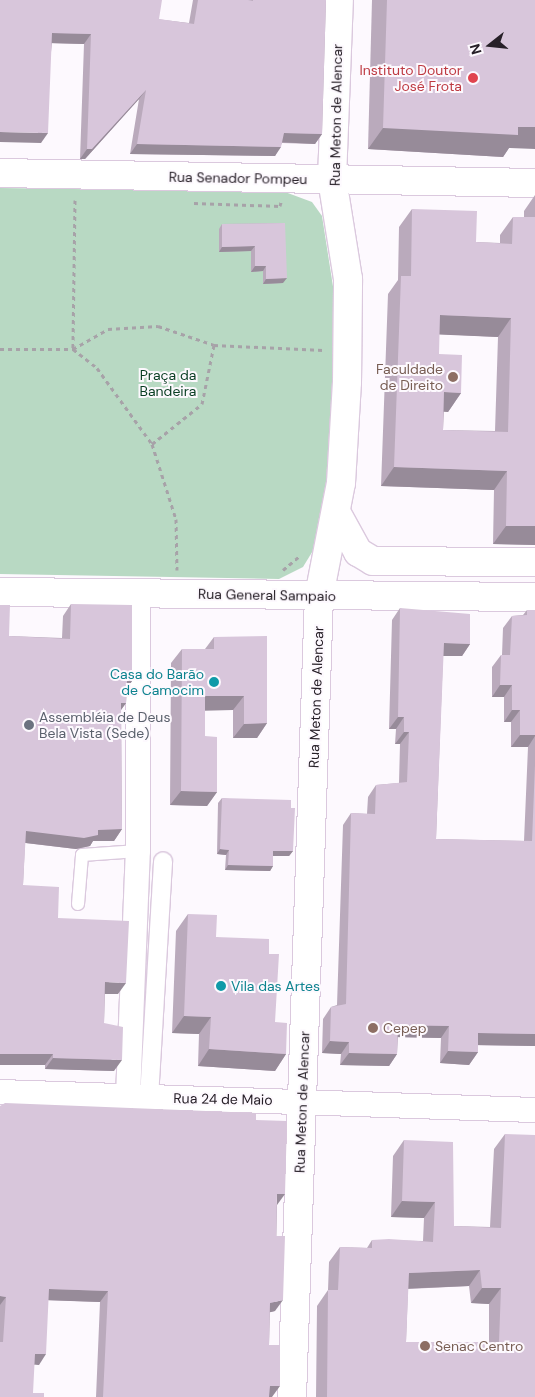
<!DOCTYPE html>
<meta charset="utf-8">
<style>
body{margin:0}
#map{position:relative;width:535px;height:1397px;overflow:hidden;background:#fdf9fe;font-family:"DM Sans",sans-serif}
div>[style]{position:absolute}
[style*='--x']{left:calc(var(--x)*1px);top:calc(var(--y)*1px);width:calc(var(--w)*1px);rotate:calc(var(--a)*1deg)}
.green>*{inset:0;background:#b8d9c3}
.path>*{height:3px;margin-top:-1.5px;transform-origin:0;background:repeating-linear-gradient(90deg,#a7a2a8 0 4px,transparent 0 8px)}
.roads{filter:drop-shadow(1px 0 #dbc9de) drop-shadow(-1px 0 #dbc9de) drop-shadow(0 1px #dbc9de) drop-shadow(0 -1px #dbc9de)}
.service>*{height:12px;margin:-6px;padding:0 6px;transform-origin:6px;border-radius:6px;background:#fff}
.pedestrian>*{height:18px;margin:-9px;padding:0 9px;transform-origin:9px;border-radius:9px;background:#fff}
.minor>*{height:24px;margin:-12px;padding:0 12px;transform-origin:12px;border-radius:12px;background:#fff}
.tertiary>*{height:28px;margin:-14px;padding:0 14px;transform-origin:14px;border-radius:14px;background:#fff}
.secondary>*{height:28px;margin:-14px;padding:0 14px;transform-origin:14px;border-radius:14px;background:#fff}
.wall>*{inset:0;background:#baaabc}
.shaded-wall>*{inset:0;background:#978b99}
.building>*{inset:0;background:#d8c6db}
.dots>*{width:14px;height:14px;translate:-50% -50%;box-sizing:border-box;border:2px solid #fdf9fe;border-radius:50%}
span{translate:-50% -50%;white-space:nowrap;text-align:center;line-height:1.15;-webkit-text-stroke:4px #fdf9fe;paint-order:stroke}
.health-label{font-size:14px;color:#be3a42}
.right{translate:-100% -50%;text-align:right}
.street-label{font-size:14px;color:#272028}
.education-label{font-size:14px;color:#785e54}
.left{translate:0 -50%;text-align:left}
.park-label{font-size:14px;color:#093e23}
.culture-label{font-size:14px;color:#0d838f}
.worship-label{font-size:14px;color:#5b616d}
.north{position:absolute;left:465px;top:20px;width:50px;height:50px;-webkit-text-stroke:4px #fdf9fe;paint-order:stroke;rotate:254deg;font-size:14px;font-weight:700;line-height:20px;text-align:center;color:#272028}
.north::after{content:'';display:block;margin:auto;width:18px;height:22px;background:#272028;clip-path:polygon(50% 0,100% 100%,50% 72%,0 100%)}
</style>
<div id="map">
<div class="green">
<i style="clip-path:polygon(0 188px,285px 192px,312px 202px,322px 216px,334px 293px,333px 444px,317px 544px,303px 567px,279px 579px,0 574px)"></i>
</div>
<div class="path">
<i style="--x:75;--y:200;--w:149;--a:90.8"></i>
<i style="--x:73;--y:349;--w:31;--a:38"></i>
<i style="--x:97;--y:368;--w:94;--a:54.1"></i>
<i style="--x:152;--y:444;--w:79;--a:72.3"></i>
<i style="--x:176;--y:519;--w:51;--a:88.9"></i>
<i style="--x:194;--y:203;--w:86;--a:2"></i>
<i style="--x:280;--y:206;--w:4;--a:-76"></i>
<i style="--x:0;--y:349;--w:73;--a:0"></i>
<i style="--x:73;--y:349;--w:40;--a:-29.7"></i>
<i style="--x:108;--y:329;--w:50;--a:-3.4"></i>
<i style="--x:158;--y:326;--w:59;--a:18.7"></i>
<i style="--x:214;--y:345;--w:109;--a:2.6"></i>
<i style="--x:152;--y:444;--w:64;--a:-38.7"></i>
<i style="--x:202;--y:404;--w:60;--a:-78.5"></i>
<i style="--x:283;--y:570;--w:23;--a:-40"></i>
</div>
<div class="roads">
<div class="service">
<i style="--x:78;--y:904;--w:49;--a:-85.3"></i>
<i style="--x:82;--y:855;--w:56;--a:-4.1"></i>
</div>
<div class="pedestrian">
<i style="--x:149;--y:1098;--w:237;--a:-86.6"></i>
</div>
<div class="minor">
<i style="--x:0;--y:1092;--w:535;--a:1.93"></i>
<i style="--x:128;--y:1097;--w:246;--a:-87.7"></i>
<i style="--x:138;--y:851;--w:258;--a:-90"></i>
</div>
<div class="tertiary">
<i style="--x:0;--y:173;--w:535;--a:1.07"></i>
<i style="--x:292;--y:1397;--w:801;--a:-88.07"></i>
<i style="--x:319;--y:596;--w:115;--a:-79"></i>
<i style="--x:341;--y:483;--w:101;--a:-86.6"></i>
<i style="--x:347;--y:382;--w:103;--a:-89.4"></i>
<i style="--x:348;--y:279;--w:101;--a:-99.1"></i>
<i style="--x:332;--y:179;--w:179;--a:-87.8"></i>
</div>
<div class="secondary">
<i style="--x:336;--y:512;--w:46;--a:61.2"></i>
<i style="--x:358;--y:552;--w:17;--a:31"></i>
<i style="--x:373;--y:561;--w:162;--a:0.4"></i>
<i style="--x:0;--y:592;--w:535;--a:0.54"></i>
</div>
</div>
<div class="wall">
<i style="clip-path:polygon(0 0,189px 23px,193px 0,326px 0,322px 134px,315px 144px,282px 143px,275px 156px,130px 154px,139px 99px,85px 159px,80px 159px,84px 44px,52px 43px,41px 143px)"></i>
<i style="clip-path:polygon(372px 0,535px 0,509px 148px,503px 157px,368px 149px)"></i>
<i style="clip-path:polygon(evenodd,535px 195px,535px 545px,493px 544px,494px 490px,381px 486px,388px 294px,398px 280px,399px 227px,412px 209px,476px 242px,500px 243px,500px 235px,513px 217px,524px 217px,524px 211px,535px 195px,439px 334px,498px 337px,495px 431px,443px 430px,444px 411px,448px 412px,461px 393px,439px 354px,439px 334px)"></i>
<i style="clip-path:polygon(285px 223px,283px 283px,263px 284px,263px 271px,251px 272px,251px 251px,219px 252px,219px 229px,222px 224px)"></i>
<i style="clip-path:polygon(71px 604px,132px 681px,127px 689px,126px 703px,121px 710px,122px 829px,114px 841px,93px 841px,90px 846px,76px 849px,25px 843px,23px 885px,58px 918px,118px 994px,105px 994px,104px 1023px,114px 1071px,45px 1069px,45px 1065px,0 1065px,9px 636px,62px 638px,63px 616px)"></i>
<i style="clip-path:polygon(400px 608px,470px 644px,462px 656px,443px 656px,436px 839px,524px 841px,528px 747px,511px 747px,511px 722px,504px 722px,504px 697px,492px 697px,492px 667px,501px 655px,502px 655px,503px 628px,512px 616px,523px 615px,527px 610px,535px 610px,535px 1046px,478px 1045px,478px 1052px,469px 1065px,440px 1063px,441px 1038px,398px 1037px,397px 1054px,389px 1066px,340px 1065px,341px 1054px,322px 1053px,323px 1019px,331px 1007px,337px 1005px,343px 825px,351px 813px,367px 814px,368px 797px,376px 785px,399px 783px,400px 744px,395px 744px,396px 729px,389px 729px,392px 620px)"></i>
<i style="clip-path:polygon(214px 637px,267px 723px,257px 738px,233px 738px,233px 710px,205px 710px,205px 736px,217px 792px,207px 806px,170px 805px,171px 663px,182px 649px,205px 649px)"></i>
<i style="clip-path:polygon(222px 798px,291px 808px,293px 851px,289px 856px,273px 856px,273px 866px,270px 871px,225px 870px,226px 855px,217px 854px,218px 803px)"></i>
<i style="clip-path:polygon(188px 914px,216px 937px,269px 954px,275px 1022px,286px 1054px,275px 1071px,198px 1066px,199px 1034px,172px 1033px,176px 931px)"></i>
<i style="clip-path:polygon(0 1106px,256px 1120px,277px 1205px,275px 1311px,270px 1312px,269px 1345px,272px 1397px,96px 1397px,100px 1302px,48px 1300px,39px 1365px,35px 1364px,0 1397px)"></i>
<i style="clip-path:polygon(evenodd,505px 1134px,535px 1397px,316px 1397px,317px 1306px,328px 1290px,329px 1262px,340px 1247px,367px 1248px,372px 1240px,423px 1241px,424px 1218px,391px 1217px,393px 1156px,404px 1140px,454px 1226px,490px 1227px,494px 1149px,505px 1134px,469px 1286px,471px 1303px,489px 1304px,489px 1342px,406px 1342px,408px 1289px,469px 1286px)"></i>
</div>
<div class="shaded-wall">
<i style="clip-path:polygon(52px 33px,91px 34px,84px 44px,46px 43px)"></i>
<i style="clip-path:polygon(146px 90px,139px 99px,85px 159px,80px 159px,87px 149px)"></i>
<i style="clip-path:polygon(518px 127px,535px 127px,535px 149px,509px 148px,503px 157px,368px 149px,383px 128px)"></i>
<i style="clip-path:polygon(0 132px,48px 133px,41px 143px,0 142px)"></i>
<i style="clip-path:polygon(284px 133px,322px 134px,315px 144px,277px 142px)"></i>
<i style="clip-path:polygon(137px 144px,281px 147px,275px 156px,130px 154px)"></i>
<i style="clip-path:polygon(255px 246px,251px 251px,219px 252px,222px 247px)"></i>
<i style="clip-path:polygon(255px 266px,266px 266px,263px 271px,251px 272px)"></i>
<i style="clip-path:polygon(287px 278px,283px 283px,263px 284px,266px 279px)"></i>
<i style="clip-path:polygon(440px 315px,511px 318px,498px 337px,427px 334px)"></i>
<i style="clip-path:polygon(444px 392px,461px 393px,448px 412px,431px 411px)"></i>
<i style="clip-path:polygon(394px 467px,507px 471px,494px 490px,381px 486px)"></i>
<i style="clip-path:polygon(506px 526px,535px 526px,535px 545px,493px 544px)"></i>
<i style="clip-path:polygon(444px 643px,470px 644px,462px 656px,435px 656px)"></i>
<i style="clip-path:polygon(127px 681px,132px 681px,124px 693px)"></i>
<i style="clip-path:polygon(500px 685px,512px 685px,504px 697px,492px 697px)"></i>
<i style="clip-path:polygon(205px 696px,244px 696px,233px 710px,194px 711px)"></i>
<i style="clip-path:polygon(121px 703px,126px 703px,118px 714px)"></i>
<i style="clip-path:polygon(512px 710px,520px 710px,511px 722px,504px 722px)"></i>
<i style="clip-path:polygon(398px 717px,404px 717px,396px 729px,389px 729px)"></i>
<i style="clip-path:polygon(267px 723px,257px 738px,233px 738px,244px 724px)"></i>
<i style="clip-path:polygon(404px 732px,409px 732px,400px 744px,395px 744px)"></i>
<i style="clip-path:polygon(520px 735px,535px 735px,535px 736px,528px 747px,511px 747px)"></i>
<i style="clip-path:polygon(181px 791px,217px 792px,207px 806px,170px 805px)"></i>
<i style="clip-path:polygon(122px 829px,114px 841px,93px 841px,90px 846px,76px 849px,18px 842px,26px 831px)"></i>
<i style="clip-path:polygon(220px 849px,229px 850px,226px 855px,217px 854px)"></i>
<i style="clip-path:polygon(273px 851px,293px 851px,289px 856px,270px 856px)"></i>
<i style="clip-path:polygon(228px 865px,273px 866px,270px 871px,225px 870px)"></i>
<i style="clip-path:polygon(105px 982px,126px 983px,118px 994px,97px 994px)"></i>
<i style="clip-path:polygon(184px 1016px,211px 1017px,199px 1034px,172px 1033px)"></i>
<i style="clip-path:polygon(398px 1025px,449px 1026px,441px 1038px,390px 1037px)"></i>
<i style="clip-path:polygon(478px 1033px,535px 1034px,535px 1046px,470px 1045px)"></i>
<i style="clip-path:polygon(330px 1041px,349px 1042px,341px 1054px,322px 1053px)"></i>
<i style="clip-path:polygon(209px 1049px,286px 1054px,275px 1071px,198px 1066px)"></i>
<i style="clip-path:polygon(448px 1051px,478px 1052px,469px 1065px,440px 1063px)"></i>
<i style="clip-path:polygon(349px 1053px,397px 1054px,389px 1066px,340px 1065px)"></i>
<i style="clip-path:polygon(0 1054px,53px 1054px,45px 1065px,0 1065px)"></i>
<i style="clip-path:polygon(53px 1058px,122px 1060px,114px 1071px,45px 1069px)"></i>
<i style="clip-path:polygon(277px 1194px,285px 1194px,277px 1205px)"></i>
<i style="clip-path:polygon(402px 1201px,435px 1202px,424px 1218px,391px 1217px)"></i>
<i style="clip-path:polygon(480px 1270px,469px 1286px,398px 1289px,409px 1273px)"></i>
<i style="clip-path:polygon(482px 1288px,501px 1288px,489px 1304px,471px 1303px)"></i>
<i style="clip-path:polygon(49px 1289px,108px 1291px,100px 1302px,41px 1300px)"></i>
<i style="clip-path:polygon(0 1296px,6px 1297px,0 1305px)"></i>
<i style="clip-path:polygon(283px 1300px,275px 1311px,263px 1314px,270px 1303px)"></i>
<i style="clip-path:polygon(35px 1354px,46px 1354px,39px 1365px,28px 1364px)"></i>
<i style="clip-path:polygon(270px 1386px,280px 1386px,272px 1397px,262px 1397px)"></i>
</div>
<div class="building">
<i style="clip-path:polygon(0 0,162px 0,159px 19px,194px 24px,198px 0,248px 0,253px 1px,253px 0,326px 0,322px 134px,284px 133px,281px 147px,137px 144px,146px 90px,92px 149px,87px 149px,91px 34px,52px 33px,48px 133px,0 132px)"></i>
<i style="clip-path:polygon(387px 0,535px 0,535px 127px,518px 127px,518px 135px,383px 128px)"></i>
<i style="clip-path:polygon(evenodd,412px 209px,477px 211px,476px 242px,512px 244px,513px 217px,535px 217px,535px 526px,506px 526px,507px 471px,394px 467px,401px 276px,411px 276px,412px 209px,440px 315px,511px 318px,508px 432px,443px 430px,444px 392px,461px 393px,462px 355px,439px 354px,440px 315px)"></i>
<i style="clip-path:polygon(285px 223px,287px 278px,266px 279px,266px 266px,255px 266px,255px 246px,222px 247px,222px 224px)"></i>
<i style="clip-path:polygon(71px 604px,132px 605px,132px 681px,127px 681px,126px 703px,121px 703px,122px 829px,98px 830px,98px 835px,84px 838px,26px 831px,23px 885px,59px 887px,58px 918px,129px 921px,126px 983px,105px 982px,104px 1023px,123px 1027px,122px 1060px,53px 1058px,53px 1054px,0 1054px,0 605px,10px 605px,9px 636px,70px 639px)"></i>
<i style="clip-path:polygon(400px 608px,470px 614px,470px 644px,444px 643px,436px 839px,532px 841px,535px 765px,535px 1034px,478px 1033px,478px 1052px,448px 1051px,449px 1026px,398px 1025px,397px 1054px,349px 1053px,349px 1042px,330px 1041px,331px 1007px,346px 1004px,351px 813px,375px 814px,376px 785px,407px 782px,409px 732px,404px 732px,404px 717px,398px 717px)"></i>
<i style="clip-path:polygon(527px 610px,535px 610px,535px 735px,520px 735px,520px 710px,512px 710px,512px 685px,500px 685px,501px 655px,510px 655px,512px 616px,527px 615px)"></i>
<i style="clip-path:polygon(267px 636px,267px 723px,244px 724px,244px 696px,205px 696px,205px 736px,217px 737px,217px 792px,181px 791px,182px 649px,214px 649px,214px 637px)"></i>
<i style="clip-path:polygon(222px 798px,291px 800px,291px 808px,295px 808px,293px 851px,273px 851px,273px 866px,228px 865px,229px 850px,220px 849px)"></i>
<i style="clip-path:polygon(188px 914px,217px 915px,216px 937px,269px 939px,269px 954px,279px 954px,275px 1022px,287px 1023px,286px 1054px,209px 1049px,211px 1017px,184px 1016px)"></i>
<i style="clip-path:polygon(5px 1103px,256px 1113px,256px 1120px,287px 1121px,285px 1194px,277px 1194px,276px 1236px,285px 1236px,283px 1300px,270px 1303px,269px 1345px,280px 1345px,280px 1386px,270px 1386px,269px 1397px,103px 1397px,108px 1291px,49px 1289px,46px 1354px,35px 1354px,33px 1393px,44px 1393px,44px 1397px,0 1397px,0 1342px,3px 1342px,6px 1297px,0 1296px,0 1106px)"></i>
<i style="clip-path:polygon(evenodd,505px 1134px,535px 1135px,535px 1397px,327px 1397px,328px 1290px,338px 1290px,340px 1247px,372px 1248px,372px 1240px,389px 1239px,433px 1242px,435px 1202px,402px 1201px,404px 1140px,453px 1142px,454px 1226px,501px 1228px,505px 1134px,480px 1270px,482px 1288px,501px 1288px,499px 1342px,406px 1342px,409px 1273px,480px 1270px)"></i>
</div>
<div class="dots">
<i style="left:473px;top:78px;background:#e0444e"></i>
<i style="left:453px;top:377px;background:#8d6e63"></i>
<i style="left:214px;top:682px;background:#0f9aa8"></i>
<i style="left:29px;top:725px;background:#6b7280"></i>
<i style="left:221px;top:986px;background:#0f9aa8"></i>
<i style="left:373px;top:1028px;background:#8d6e63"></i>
<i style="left:425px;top:1346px;background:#8d6e63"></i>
</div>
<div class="health-label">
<span class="right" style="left:462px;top:78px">Instituto Doutor<br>José Frota</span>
</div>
<div class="street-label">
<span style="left:336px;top:115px;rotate:-89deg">Rua Meton de Alencar</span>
<span style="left:238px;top:178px;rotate:1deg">Rua Senador Pompeu</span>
<span style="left:267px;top:595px;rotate:1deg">Rua General Sampaio</span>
<span style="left:316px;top:697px;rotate:-88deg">Rua Meton de Alencar</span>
<span style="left:223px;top:1099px;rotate:1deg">Rua 24 de Maio</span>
<span style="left:302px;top:1102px;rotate:-88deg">Rua Meton de Alencar</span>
</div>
<div class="education-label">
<span class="right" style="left:443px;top:377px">Faculdade<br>de Direito</span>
<span class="left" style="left:383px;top:1028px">Cepep</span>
<span class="left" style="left:435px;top:1346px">Senac Centro</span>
</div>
<div class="park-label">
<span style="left:168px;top:383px">Praça da<br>Bandeira</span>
</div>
<div class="culture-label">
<span class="right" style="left:204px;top:682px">Casa do Barão<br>de Camocim</span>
<span class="left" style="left:231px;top:986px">Vila das Artes</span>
</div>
<div class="worship-label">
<span class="left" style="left:39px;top:725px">Assembléia de Deus<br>Bela Vista (Sede)</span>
</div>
<div class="north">N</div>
</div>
